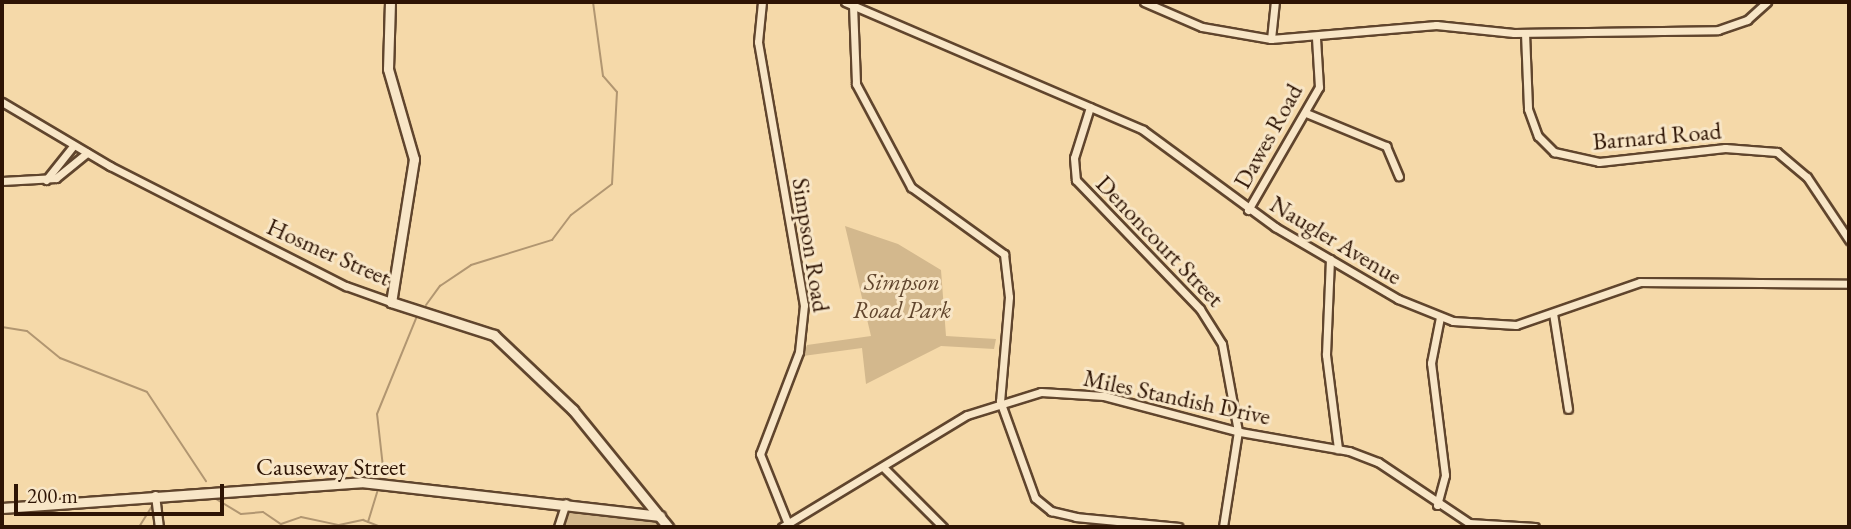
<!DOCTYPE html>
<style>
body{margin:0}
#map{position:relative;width:1851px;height:529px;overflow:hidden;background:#f5d9a9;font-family:"EB Garamond",serif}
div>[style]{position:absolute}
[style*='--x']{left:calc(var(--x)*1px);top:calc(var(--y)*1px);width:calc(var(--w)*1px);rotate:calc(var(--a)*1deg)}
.green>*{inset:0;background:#d3b88d}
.stream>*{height:2px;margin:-1px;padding:0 1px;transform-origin:1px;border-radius:1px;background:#b19671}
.roads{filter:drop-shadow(2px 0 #60452d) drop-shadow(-2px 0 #60452d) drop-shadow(0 2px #60452d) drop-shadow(0 -2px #60452d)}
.minor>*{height:7px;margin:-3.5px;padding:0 3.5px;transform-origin:3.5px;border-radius:3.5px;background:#f8e6c7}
.tertiary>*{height:9px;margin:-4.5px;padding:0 4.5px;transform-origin:4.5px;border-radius:4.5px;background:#f8e6c7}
span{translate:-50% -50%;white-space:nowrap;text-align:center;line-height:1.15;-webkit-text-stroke:6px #f8e6c7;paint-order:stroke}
.street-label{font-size:24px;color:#2e1404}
.park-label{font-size:24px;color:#60452d;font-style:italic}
.frame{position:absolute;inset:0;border:4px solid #2e1404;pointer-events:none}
.scale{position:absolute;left:14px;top:484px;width:210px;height:32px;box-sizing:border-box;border:4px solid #2e1404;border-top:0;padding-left:9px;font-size:21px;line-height:24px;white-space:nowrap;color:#2e1404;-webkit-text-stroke:5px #f8e6c7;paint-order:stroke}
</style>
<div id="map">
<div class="green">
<i style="clip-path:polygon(845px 226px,898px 244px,941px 270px,946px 336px,996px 339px,994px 349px,941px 346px,866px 384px,862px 348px,803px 356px,807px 345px,871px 336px)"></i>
<i style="clip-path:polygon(566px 503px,660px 516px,668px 527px,558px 527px)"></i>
</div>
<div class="stream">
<i style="--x:426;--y:305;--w:24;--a:-54"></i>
<i style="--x:440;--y:286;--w:37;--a:-34"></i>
<i style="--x:471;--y:265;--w:85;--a:-17.2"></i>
<i style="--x:552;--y:240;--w:31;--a:-53"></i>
<i style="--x:571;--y:215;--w:51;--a:-37.1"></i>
<i style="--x:612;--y:184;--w:92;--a:-86.9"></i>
<i style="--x:617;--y:92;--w:21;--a:-131"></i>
<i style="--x:603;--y:76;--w:75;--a:-97.7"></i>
<i style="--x:2;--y:327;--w:25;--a:9"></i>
<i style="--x:27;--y:331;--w:43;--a:39.3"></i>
<i style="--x:60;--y:358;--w:93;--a:21.3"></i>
<i style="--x:147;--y:392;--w:107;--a:56.5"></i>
<i style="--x:384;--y:476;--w:62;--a:-96.4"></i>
<i style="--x:377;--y:414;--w:106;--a:-67.8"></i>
<i style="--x:211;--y:496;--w:35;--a:31"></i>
<i style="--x:241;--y:514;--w:22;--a:-5"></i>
<i style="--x:263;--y:512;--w:22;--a:34"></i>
<i style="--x:281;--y:524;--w:21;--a:-19"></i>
<i style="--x:301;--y:517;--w:39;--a:12"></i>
<i style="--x:339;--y:525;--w:25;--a:-12"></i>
<i style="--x:363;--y:520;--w:19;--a:21"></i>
<i style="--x:368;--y:522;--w:34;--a:-73"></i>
<i style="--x:139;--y:527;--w:25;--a:-58"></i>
</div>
<div class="roads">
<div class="minor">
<i style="--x:762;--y:2;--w:40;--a:95.7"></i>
<i style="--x:758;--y:42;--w:267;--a:80.1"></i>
<i style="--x:804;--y:305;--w:47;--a:96.1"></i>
<i style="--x:799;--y:352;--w:109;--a:110.9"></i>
<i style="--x:760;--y:454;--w:75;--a:68.2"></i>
<i style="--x:845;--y:2;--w:324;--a:23.2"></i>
<i style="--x:1143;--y:130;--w:164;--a:36.3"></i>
<i style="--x:1275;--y:227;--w:143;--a:30.3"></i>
<i style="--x:1398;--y:299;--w:59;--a:21.8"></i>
<i style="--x:1453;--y:321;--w:63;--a:3.6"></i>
<i style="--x:1516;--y:325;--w:131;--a:-19.1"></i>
<i style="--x:1640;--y:282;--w:209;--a:0.5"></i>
<i style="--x:1144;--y:2;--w:63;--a:23.3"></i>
<i style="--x:1202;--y:27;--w:70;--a:9.9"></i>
<i style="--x:1271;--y:39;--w:166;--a:-4.8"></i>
<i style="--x:1436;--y:25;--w:78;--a:5.9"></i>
<i style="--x:1514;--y:33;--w:204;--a:-0.8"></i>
<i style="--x:1718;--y:30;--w:31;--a:-19"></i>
<i style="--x:1747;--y:20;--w:27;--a:-42"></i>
<i style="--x:853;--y:5;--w:79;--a:87.8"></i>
<i style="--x:856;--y:84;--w:117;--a:61.9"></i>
<i style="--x:911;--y:187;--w:115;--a:35.8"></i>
<i style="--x:1004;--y:254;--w:43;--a:83.4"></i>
<i style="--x:1009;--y:297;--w:104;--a:94.9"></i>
<i style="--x:1000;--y:401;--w:103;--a:70.2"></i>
<i style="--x:1035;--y:498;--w:21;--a:39"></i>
<i style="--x:1051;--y:511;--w:26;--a:13"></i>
<i style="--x:1076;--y:517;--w:103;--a:5.5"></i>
<i style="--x:1525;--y:33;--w:76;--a:87.7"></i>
<i style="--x:1528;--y:109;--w:29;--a:70"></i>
<i style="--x:1538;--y:136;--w:23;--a:45"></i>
<i style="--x:1554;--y:152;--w:46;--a:12.5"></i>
<i style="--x:1599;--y:162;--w:127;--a:-6.3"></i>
<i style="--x:1725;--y:148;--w:52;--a:4.4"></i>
<i style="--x:1777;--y:152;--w:39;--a:40"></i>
<i style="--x:1807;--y:177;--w:76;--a:56.3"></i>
<i style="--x:1271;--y:39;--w:37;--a:-84"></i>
<i style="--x:2;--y:102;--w:126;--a:30.7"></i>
<i style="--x:110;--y:166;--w:265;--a:27"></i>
<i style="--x:346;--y:286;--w:48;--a:19.6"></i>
<i style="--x:1090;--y:107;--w:53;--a:107.4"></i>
<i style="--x:1074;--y:158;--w:22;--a:85"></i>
<i style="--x:1076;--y:180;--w:179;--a:46.1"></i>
<i style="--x:1200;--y:309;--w:41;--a:57.8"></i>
<i style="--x:1222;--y:344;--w:88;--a:79.6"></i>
<i style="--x:1238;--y:431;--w:97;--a:98.9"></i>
<i style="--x:1306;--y:113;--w:87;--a:22.4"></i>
<i style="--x:1386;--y:146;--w:33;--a:67"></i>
<i style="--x:46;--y:180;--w:43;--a:-51.5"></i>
<i style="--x:2;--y:181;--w:54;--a:-3.2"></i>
<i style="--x:56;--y:178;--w:40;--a:-39"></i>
<i style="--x:1248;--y:210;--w:142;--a:-60"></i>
<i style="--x:1319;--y:87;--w:49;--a:-93.5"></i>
<i style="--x:1330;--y:259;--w:96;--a:92.4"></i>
<i style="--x:1326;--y:355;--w:95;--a:82.7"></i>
<i style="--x:1553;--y:313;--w:97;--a:81.1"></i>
<i style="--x:883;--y:467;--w:85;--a:45"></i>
<i style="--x:155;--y:495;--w:32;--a:83"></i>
<i style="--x:1437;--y:505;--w:31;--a:-75"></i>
<i style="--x:1445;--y:475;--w:113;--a:-97.1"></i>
<i style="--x:1431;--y:363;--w:47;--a:-78.9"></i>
<i style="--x:558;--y:527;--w:25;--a:-72"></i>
<i style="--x:782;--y:527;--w:216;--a:-31.2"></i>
<i style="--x:967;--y:415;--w:77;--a:-17.3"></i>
<i style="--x:1041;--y:392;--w:63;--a:3.6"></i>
<i style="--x:1104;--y:396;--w:141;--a:14.8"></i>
<i style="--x:1240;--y:432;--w:111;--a:9.9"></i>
<i style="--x:1349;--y:451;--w:31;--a:21"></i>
<i style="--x:1378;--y:462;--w:110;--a:33.8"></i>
<i style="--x:1469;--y:523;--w:66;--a:3.5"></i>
</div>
<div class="tertiary">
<i style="--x:390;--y:2;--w:67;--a:91.7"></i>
<i style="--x:388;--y:69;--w:94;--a:73.9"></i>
<i style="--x:414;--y:159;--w:145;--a:99.1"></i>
<i style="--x:391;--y:302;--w:108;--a:17.8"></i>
<i style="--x:494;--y:335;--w:109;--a:43.5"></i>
<i style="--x:573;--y:410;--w:151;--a:50.9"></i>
<i style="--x:2;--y:508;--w:360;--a:-4.1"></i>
<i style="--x:361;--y:482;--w:301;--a:6.5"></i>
</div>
</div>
<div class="street-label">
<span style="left:1268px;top:136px;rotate:-61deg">Dawes Road</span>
<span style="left:1657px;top:136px;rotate:-5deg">Barnard Road</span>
<span style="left:1336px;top:240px;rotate:31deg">Naugler Avenue</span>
<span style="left:1160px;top:241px;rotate:46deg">Denoncourt Street</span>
<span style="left:811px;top:245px;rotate:81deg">Simpson Road</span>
<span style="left:329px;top:252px;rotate:24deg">Hosmer Street</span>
<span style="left:1177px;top:397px;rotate:12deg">Miles Standish Drive</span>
<span style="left:331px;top:467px">Causeway Street</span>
</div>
<div class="park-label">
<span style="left:902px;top:296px">Simpson<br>Road Park</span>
</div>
<div class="frame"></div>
<div class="scale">200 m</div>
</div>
